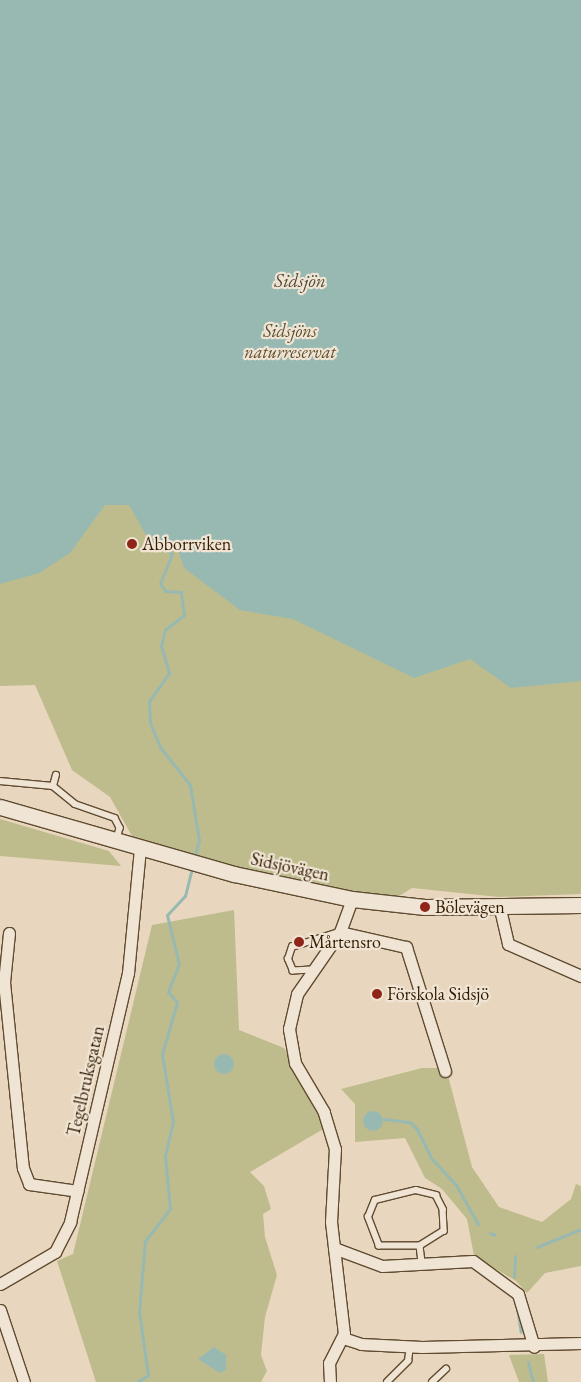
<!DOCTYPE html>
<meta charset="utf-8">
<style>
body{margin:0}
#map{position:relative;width:581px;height:1382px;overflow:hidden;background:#e8d7be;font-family:"EB Garamond",serif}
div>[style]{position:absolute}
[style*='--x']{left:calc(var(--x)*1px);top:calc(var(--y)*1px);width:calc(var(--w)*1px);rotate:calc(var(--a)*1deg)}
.green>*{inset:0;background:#bebc8c}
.water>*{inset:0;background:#97b9b2}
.round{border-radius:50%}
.stream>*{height:3px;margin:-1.5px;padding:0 1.5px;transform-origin:1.5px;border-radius:1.5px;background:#97b9b2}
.roads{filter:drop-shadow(1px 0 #604b30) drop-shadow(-1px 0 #604b30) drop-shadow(0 1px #604b30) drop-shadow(0 -1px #604b30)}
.lane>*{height:5.5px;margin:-2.75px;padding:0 2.75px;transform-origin:2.75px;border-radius:2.75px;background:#f0e5d5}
.street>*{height:11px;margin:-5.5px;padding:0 5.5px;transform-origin:5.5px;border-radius:5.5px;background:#f0e5d5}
.secondary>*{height:15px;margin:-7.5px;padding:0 7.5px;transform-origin:7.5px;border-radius:7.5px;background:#f0e5d5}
.dots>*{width:14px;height:14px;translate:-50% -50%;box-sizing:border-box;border:2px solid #f0e5d5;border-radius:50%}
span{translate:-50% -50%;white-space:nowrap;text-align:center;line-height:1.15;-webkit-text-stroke:4.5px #f0e5d5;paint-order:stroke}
.park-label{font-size:18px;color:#5c4c2a;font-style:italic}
.poi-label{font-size:18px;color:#321c00}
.left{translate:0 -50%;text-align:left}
.street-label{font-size:18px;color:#321c00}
.water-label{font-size:19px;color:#504b35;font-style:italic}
</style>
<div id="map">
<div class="green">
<i style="clip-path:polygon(0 0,581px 0,581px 894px,499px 897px,412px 888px,385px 905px,226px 866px,132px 836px,110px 797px,72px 770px,35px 685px,0 686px)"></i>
<i style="clip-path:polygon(0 819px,109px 851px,121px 866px,0 856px)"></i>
<i style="clip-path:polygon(234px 910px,239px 1030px,284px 1048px,325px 1128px,250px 1172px,264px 1186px,271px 1209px,263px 1214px,265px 1237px,277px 1275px,265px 1317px,261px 1355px,267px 1371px,261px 1382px,96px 1382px,57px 1261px,73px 1254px,152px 925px)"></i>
<i style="clip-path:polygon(422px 1068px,446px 1068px,472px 1167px,499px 1207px,542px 1222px,571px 1199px,576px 1184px,581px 1186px,581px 1266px,545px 1273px,527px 1293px,516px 1281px,474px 1256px,467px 1219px,442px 1189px,425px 1178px,405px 1138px,355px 1142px,355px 1104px,341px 1089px)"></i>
<i style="clip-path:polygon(544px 1354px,548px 1382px,519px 1382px,509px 1355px)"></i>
</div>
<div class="water">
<i style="clip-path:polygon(0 0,581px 0,581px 681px,511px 688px,470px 659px,414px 678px,293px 619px,240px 610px,184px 568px,176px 543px,162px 547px,150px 542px,129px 505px,105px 505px,70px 553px,39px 573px,0 584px)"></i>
<i class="round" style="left:214px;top:1054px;width:20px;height:20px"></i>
<i class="round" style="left:363px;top:1111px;width:20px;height:20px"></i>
<i style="clip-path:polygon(214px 1347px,226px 1355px,226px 1370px,220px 1373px,198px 1359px)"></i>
</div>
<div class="stream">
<i style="--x:162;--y:547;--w:12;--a:35"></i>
<i style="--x:172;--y:554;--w:31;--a:112"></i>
<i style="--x:160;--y:583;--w:9;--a:58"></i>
<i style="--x:165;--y:591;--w:16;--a:4"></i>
<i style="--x:181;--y:592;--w:23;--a:83"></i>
<i style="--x:184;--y:615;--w:24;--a:142"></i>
<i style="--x:165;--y:630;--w:16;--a:104"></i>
<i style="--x:161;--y:646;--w:28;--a:73"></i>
<i style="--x:169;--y:673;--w:35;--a:125"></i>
<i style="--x:149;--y:702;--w:21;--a:87"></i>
<i style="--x:150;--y:723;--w:26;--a:67"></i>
<i style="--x:160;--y:747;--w:48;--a:51.7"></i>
<i style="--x:190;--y:785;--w:56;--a:80.7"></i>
<i style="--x:199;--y:840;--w:20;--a:105"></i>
<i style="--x:384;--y:1119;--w:26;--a:7"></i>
<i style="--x:410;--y:1122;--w:10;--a:45"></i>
<i style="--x:417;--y:1129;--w:32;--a:64"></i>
<i style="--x:431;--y:1158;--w:37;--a:47"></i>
<i style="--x:456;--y:1185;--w:45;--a:60.6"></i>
<i style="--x:490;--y:1233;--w:5;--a:22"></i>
<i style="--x:537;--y:1247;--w:48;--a:-22.2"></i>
<i style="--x:514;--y:1277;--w:21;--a:-87"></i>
<i style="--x:517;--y:1308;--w:24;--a:81"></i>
<i style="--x:528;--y:1362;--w:21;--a:76"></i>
<i style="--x:137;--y:1382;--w:13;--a:-32"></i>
<i style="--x:148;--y:1375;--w:64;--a:-98.1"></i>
<i style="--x:139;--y:1312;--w:71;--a:-85.2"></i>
<i style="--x:145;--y:1241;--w:41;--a:-52"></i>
<i style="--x:170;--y:1209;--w:53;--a:-95.4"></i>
<i style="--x:165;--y:1156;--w:35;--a:-77"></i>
<i style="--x:173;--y:1122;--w:69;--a:-99.2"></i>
<i style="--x:162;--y:1054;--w:54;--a:-73.9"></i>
<i style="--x:177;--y:1002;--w:13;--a:-132"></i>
<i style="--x:168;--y:992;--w:30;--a:-69"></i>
<i style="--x:179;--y:964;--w:50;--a:-103.8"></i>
<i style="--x:167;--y:915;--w:26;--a:-47"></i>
<i style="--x:185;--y:896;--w:29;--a:-76"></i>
</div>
<div class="roads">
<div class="lane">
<i style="--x:0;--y:781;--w:53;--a:5.4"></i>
<i style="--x:53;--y:786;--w:28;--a:39"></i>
<i style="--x:75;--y:804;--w:42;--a:19.3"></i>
<i style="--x:115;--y:818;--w:11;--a:63"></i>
<i style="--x:120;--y:828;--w:11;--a:105"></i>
<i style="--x:53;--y:786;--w:11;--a:-75"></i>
<i style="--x:312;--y:970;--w:19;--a:177"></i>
<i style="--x:293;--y:971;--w:13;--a:-113"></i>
<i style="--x:288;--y:959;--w:13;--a:-72"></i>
<i style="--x:292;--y:947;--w:46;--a:-17.7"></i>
<i style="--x:420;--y:1246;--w:41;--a:180"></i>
<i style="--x:379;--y:1246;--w:31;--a:-111"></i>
<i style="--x:368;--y:1217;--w:18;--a:-68"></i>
<i style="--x:375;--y:1200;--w:42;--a:-13.7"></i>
<i style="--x:416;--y:1190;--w:21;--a:14"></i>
<i style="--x:436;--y:1195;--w:16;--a:63"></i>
<i style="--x:443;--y:1209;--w:22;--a:87"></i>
<i style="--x:444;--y:1231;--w:28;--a:148"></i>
<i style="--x:420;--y:1246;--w:17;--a:83"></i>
<i style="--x:387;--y:1382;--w:30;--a:-45"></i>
<i style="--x:408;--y:1361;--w:15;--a:-82"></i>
<i style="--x:432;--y:1382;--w:19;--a:-43"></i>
</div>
<div class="street">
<i style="--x:500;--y:909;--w:36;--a:77"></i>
<i style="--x:508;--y:944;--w:80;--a:23.7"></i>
<i style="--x:340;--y:932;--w:68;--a:12.8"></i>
<i style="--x:406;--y:947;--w:130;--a:72.5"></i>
<i style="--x:9;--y:933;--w:49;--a:95.8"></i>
<i style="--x:4;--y:982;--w:187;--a:84.2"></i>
<i style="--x:23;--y:1168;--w:17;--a:69"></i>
<i style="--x:29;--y:1184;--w:49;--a:8.1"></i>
<i style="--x:334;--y:1248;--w:51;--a:20.6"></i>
<i style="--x:382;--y:1266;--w:91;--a:-3.1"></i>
<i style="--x:473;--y:1261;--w:56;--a:36.3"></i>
<i style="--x:518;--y:1294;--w:55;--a:73.2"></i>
<i style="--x:0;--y:1284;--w:64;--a:-30.2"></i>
<i style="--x:55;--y:1252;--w:34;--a:-63"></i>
<i style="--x:70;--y:1222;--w:256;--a:-76.9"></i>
<i style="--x:128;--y:973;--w:125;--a:-84.5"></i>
<i style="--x:0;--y:1310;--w:76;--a:71.6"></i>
<i style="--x:343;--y:1338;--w:19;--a:18"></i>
<i style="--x:361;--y:1344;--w:61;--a:2.8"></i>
<i style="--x:422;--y:1347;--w:159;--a:-1.4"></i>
<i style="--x:330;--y:1382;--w:19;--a:-93"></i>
<i style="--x:329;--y:1363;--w:33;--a:-63"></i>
<i style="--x:344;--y:1334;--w:113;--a:-96.6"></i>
<i style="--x:331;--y:1222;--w:73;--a:-86.9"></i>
<i style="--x:335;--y:1149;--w:39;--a:-107"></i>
<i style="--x:324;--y:1112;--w:57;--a:-120.6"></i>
<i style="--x:295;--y:1063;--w:35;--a:-100"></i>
<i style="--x:289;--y:1029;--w:36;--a:-77"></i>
<i style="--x:297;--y:994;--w:75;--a:-55.3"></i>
<i style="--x:340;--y:932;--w:35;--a:-70"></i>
</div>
<div class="secondary">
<i style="--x:0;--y:807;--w:243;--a:16"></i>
<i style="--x:234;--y:874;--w:121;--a:12"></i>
<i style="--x:352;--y:899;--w:73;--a:6.3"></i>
<i style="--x:425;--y:907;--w:156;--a:-0.7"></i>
</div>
</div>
<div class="dots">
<i style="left:132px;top:544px;background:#8f2418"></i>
<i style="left:425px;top:907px;background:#8f2418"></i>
<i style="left:299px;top:942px;background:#8f2418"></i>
<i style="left:377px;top:994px;background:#8f2418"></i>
</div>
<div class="park-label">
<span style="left:290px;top:342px">Sidsjöns<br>naturreservat</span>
</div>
<div class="poi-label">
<span class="left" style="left:142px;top:544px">Abborrviken</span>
<span class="left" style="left:435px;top:907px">Bölevägen</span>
<span class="left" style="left:309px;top:942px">Mårtensro</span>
<span class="left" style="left:387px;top:994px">Förskola Sidsjö</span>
</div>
<div class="street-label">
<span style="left:290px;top:867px;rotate:12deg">Sidsjövägen</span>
<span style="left:86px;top:1081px;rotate:-77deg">Tegelbruksgatan</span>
</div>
<div class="water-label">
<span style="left:300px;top:281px">Sidsjön</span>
</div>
</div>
